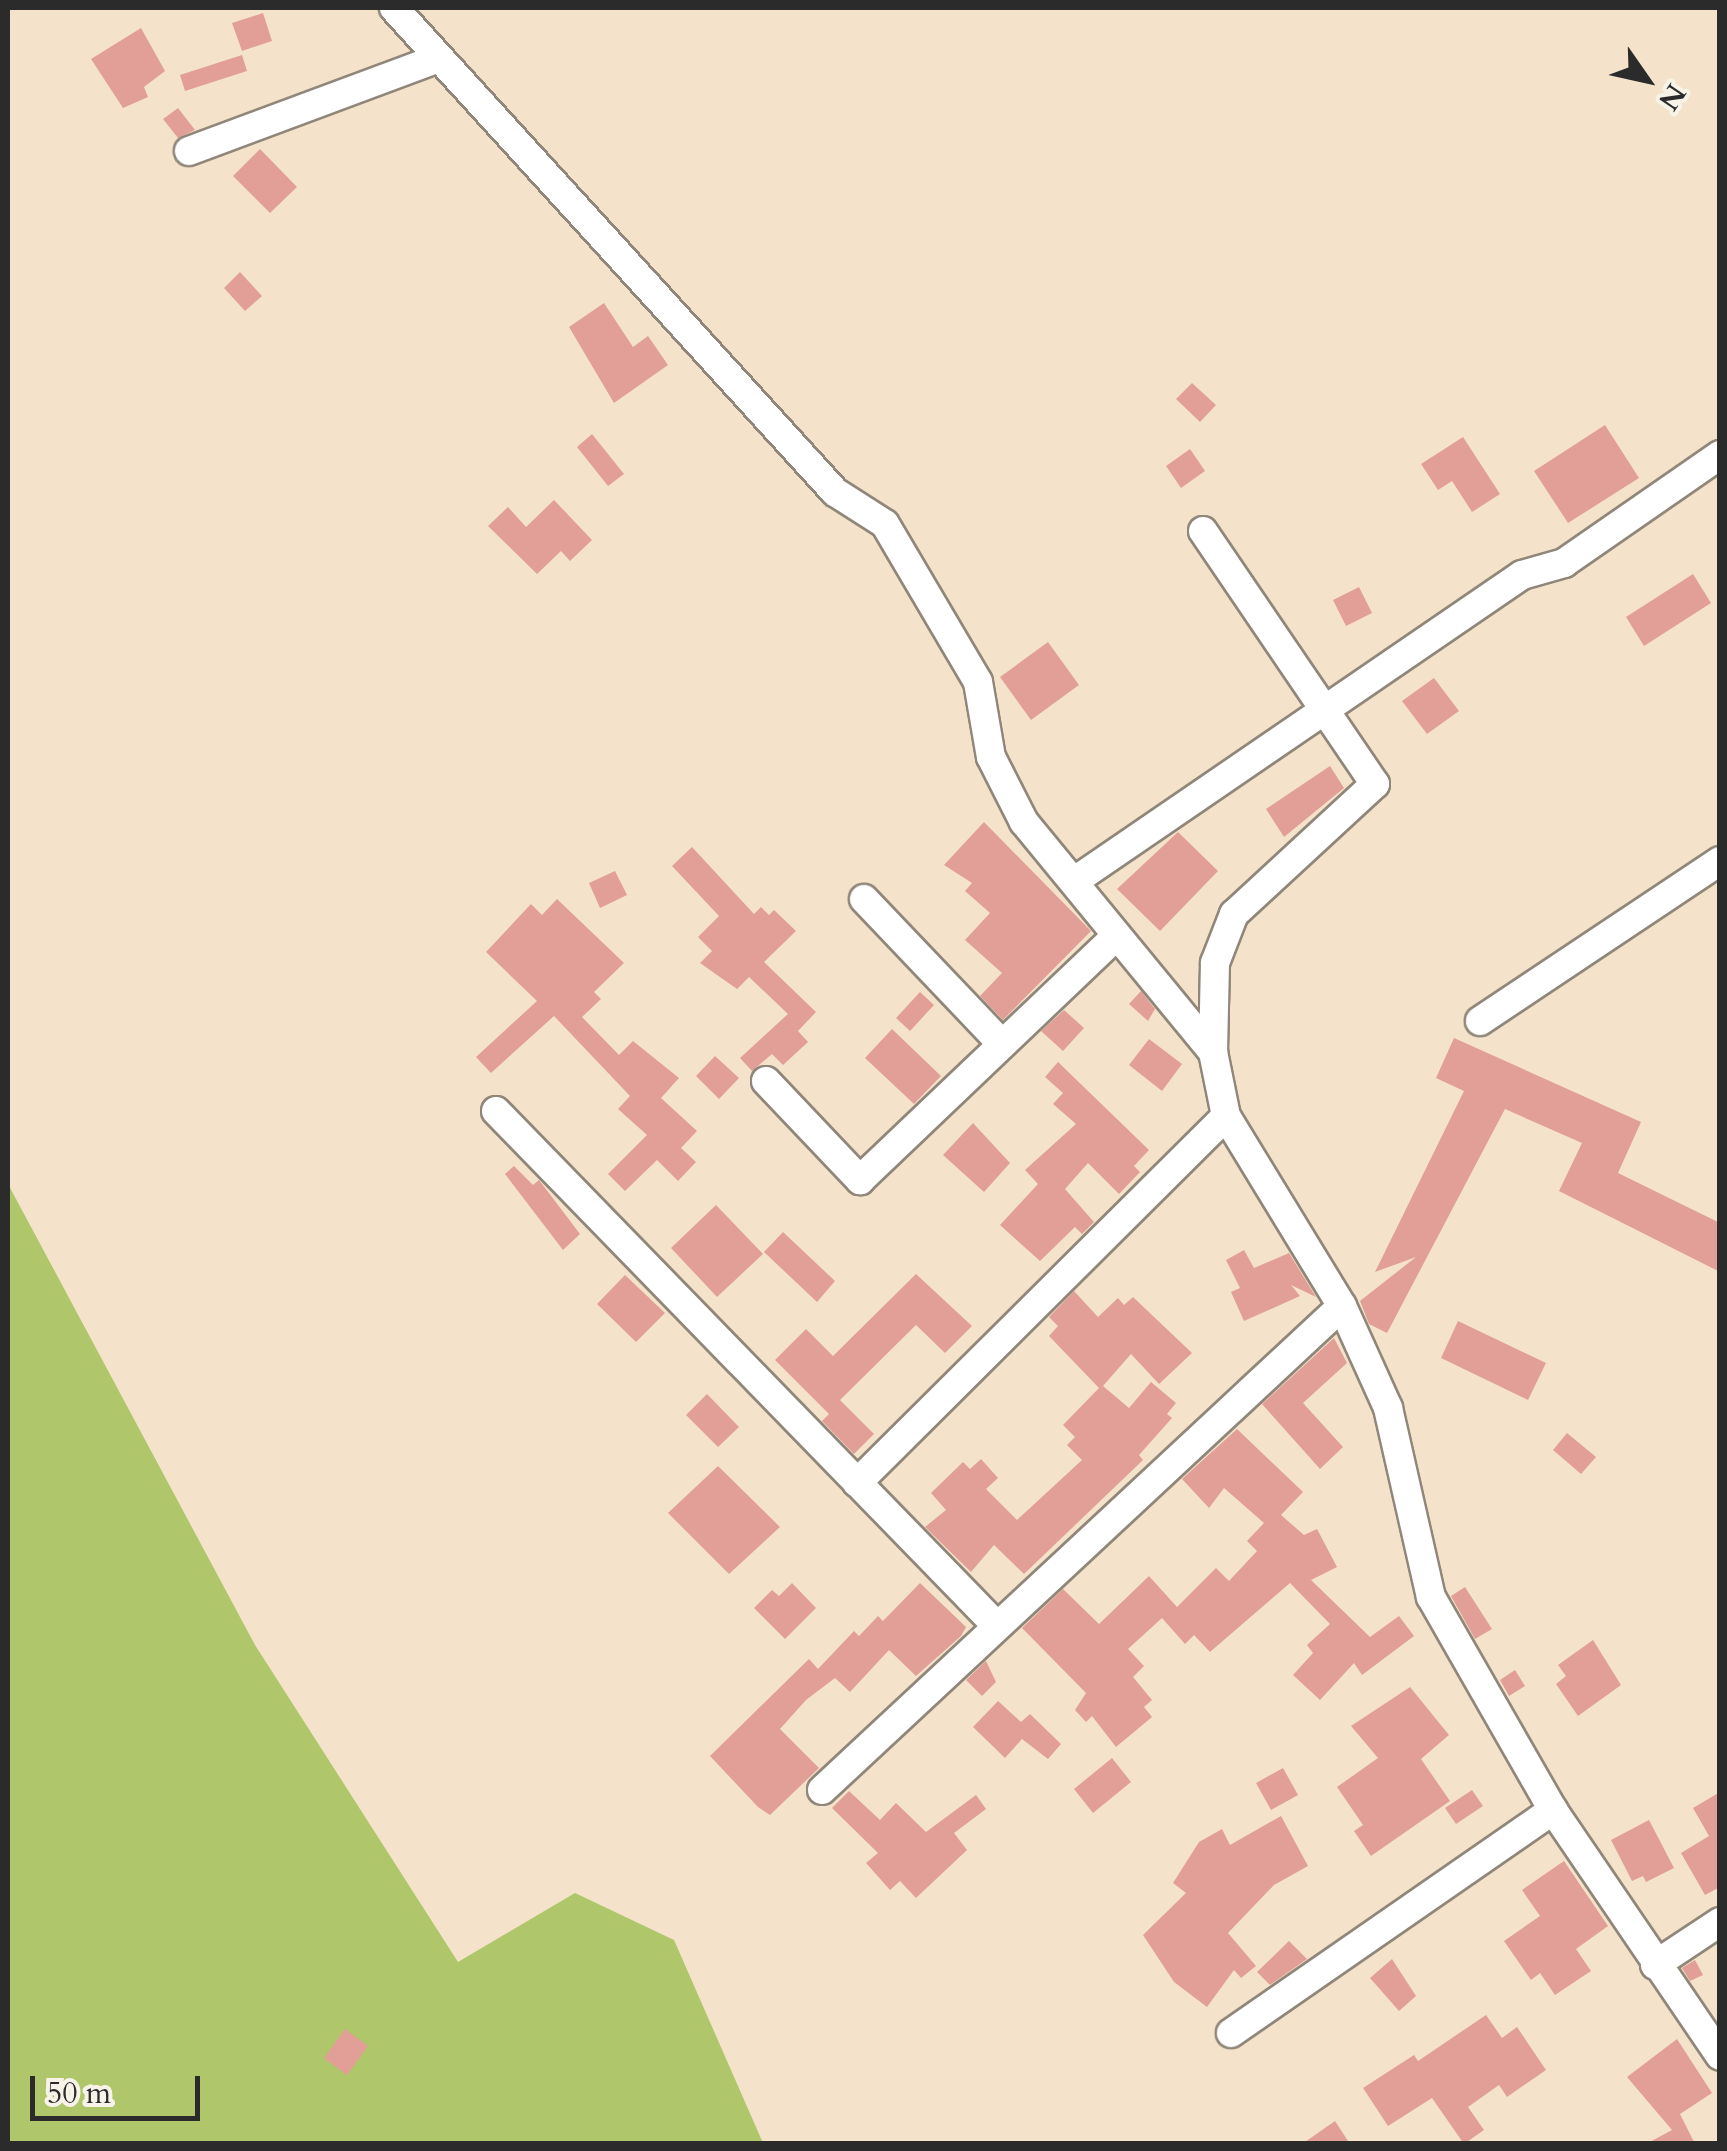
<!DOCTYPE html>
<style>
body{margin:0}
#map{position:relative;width:1727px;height:2151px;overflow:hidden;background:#f4e3ca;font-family:Cardo,serif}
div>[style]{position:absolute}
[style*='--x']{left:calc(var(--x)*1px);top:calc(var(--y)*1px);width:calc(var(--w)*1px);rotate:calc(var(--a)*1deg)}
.green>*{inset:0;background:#afc66a}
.building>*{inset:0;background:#e29f97}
.roads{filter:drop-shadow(2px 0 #90877a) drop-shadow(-2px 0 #90877a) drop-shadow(0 2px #90877a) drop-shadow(0 -2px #90877a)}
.street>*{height:28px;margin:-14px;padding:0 14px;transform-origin:14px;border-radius:14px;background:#fff}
span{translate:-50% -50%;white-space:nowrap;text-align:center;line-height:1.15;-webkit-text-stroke:8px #f7f3e8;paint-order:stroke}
.frame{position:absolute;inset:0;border:10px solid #2b2b2b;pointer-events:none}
.north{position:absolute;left:1597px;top:30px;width:100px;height:100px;-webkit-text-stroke:8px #f7f3e8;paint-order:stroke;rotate:124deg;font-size:28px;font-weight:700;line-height:40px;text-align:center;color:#2b2b2b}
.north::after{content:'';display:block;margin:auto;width:35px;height:45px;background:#2b2b2b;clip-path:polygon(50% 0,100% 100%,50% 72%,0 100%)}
.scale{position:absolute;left:30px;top:2076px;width:170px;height:45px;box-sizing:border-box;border:5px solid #2b2b2b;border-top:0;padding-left:12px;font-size:30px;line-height:35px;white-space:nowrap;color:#2b2b2b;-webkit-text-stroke:8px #f7f3e8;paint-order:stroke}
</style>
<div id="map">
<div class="green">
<i style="clip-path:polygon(8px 1184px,255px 1645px,458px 1962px,575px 1893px,674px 1940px,763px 2143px,8px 2143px)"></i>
</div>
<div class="building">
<i style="clip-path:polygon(263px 13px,272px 41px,242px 51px,232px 23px)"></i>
<i style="clip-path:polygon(141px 28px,165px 71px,144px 87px,148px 97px,123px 108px,91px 59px)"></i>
<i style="clip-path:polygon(242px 55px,247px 71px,185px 91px,180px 75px)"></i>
<i style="clip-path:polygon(178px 108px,195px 130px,178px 138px,163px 119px)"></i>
<i style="clip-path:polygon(260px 149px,297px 187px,270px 213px,233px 176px)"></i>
<i style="clip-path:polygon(240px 272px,262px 296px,245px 311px,224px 288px)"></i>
<i style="clip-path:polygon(604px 303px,633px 347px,648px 336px,668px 365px,614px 403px,569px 327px)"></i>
<i style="clip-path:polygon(1192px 383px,1216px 405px,1200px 422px,1176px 399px)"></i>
<i style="clip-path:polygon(1605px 425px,1639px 478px,1568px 523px,1534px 471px)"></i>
<i style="clip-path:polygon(592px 434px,624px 474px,608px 486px,577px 447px)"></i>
<i style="clip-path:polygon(1463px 437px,1500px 494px,1472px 512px,1452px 481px,1438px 490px,1421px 464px)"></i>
<i style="clip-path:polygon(1190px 449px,1205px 471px,1181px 488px,1166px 466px)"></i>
<i style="clip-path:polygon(554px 500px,592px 540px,570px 561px,561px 551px,537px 574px,488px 526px,508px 507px,526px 527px)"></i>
<i style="clip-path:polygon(1693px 574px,1711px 603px,1644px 646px,1626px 617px)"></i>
<i style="clip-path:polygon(1359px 587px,1372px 613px,1346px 626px,1333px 600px)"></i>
<i style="clip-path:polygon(1048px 642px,1079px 685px,1031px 720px,1000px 677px)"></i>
<i style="clip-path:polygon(1434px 678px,1459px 711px,1427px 734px,1402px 701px)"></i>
<i style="clip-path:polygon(1330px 766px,1344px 788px,1284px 837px,1266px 809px)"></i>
<i style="clip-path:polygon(984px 822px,1091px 931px,1003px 1020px,980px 996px,1002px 973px,965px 940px,990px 913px,965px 891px,972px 883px,944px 865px)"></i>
<i style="clip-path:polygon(1178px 832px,1218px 871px,1160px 931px,1117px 889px)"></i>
<i style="clip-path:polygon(692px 847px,754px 914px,761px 907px,769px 915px,774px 910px,796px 931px,764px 962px,816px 1012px,798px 1031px,808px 1042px,783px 1065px,772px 1054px,752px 1071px,740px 1058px,788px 1014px,749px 977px,737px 989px,700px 963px,712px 951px,698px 937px,719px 916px,672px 866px)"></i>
<i style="clip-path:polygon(615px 871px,627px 895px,600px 908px,589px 883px)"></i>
<i style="clip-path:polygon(557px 899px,624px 963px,594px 992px,601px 999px,582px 1017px,619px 1055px,633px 1041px,679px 1078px,661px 1098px,697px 1131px,681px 1148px,696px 1162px,678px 1181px,657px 1160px,625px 1191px,608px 1174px,647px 1135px,618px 1109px,630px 1096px,554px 1016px,491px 1073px,476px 1057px,537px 1001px,486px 952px,531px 904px,542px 915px)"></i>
<i style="clip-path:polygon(1141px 991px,1155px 1009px,1148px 1021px,1129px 1004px)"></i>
<i style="clip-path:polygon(920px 992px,934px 1005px,910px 1031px,896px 1018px)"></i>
<i style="clip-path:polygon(1064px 1010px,1084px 1028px,1063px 1051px,1041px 1031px)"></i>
<i style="clip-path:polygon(892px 1029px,941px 1076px,914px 1104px,865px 1058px)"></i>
<i style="clip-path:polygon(1454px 1038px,1641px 1122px,1618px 1173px,1720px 1223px,1720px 1272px,1559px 1191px,1582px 1143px,1505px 1109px,1387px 1333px,1369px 1324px,1360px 1301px,1416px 1257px,1375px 1272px,1464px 1091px,1436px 1078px)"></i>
<i style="clip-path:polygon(1149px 1039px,1182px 1064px,1162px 1091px,1129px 1065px)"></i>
<i style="clip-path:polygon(715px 1056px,739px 1078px,719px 1099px,696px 1076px)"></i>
<i style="clip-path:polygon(1058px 1062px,1149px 1150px,1134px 1166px,1140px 1172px,1119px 1194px,1088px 1163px,1065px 1189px,1094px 1222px,1082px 1234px,1075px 1227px,1040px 1261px,1000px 1225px,1038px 1184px,1025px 1170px,1076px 1124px,1053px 1104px,1063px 1093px,1045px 1077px)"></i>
<i style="clip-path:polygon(973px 1123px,1010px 1163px,984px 1192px,943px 1155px)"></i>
<i style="clip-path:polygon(514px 1166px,533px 1185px,539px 1180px,580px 1234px,563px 1250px,505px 1174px)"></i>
<i style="clip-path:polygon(716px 1205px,763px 1254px,717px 1297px,671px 1248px)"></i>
<i style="clip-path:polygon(783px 1232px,835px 1281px,817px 1302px,764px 1252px)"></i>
<i style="clip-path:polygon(1244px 1250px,1254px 1268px,1289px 1253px,1316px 1297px,1291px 1285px,1300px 1296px,1244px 1321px,1231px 1292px,1240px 1288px,1226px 1260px)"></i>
<i style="clip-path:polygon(916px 1274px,972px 1326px,945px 1353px,916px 1325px,840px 1400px,874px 1434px,854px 1454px,822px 1421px,829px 1414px,775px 1360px,806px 1329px,833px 1356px)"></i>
<i style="clip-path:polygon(625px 1275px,665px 1313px,636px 1342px,597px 1304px)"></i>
<i style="clip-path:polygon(1074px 1291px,1098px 1317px,1118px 1298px,1124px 1305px,1133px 1297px,1192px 1353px,1159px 1384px,1131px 1354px,1103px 1386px,1129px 1408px,1151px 1382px,1176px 1403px,1167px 1414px,1172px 1418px,1139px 1455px,1143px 1460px,1024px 1574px,994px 1545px,971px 1572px,925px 1527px,946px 1510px,931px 1493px,963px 1462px,970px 1469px,981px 1459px,998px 1478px,986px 1489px,1017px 1520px,1082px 1460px,1067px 1445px,1075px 1437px,1063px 1425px,1099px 1388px,1049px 1336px,1058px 1326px,1049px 1317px)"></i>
<i style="clip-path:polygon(1458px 1321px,1546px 1363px,1528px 1400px,1441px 1358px)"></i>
<i style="clip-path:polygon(1334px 1338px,1347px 1363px,1303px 1403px,1343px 1447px,1320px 1469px,1262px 1404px)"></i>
<i style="clip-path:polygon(707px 1394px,739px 1427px,718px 1447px,686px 1415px)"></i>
<i style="clip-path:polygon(1237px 1429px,1303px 1492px,1281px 1515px,1304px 1535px,1317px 1529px,1337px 1567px,1311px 1580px,1370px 1637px,1399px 1616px,1414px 1636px,1362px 1675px,1354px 1663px,1320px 1700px,1293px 1675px,1313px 1653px,1307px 1645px,1330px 1624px,1290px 1583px,1210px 1652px,1194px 1635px,1185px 1644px,1162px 1618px,1128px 1649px,1144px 1666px,1133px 1677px,1152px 1700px,1144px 1707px,1152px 1717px,1116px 1747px,1092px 1716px,1086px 1722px,1075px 1710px,1086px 1693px,1022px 1628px,1063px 1589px,1099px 1624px,1149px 1576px,1177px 1607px,1216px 1568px,1229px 1581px,1257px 1551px,1247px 1541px,1264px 1523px,1224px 1488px,1209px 1508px,1182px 1479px)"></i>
<i style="clip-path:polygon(1567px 1433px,1596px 1457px,1581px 1474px,1553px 1450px)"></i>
<i style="clip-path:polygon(718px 1466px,780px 1527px,729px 1574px,668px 1513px)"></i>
<i style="clip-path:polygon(792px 1583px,816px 1608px,785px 1639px,754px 1608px,772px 1590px,779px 1596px)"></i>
<i style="clip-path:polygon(920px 1583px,966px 1627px,961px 1636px,916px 1676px,889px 1650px,850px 1692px,835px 1678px,806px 1700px,780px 1729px,819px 1768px,770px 1815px,758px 1807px,710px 1756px,809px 1659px,818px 1669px,854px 1631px,859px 1636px,878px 1616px,883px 1621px)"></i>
<i style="clip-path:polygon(1465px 1587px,1492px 1629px,1475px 1639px,1451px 1596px)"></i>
<i style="clip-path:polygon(1593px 1640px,1621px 1685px,1578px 1716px,1556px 1684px,1566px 1676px,1558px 1665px)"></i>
<i style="clip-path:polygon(986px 1661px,996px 1682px,982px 1696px,966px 1680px)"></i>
<i style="clip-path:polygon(1515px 1670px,1525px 1686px,1509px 1696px,1500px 1680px)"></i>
<i style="clip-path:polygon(1410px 1687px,1449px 1735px,1421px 1759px,1450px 1801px,1371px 1856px,1354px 1831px,1363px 1825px,1337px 1787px,1378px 1758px,1351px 1726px)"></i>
<i style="clip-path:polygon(998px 1701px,1021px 1722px,1030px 1714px,1061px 1744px,1048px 1759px,1022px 1739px,1005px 1758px,973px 1727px)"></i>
<i style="clip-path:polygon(1112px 1758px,1131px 1782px,1093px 1813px,1074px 1789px)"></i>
<i style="clip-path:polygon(1283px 1768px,1298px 1795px,1271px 1810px,1256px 1783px)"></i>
<i style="clip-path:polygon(1472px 1790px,1483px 1806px,1456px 1824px,1445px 1808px)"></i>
<i style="clip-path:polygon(849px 1791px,880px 1820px,896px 1803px,926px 1832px,976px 1795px,986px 1809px,954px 1833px,967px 1850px,916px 1898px,900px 1881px,890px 1890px,866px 1863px,878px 1853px,832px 1808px)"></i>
<i style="clip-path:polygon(1720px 1792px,1720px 1887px,1705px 1895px,1681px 1853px,1709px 1836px,1693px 1808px)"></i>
<i style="clip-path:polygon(1281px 1816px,1308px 1866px,1274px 1885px,1228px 1933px,1256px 1966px,1241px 1978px,1234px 1970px,1207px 2007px,1174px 1982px,1143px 1935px,1186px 1893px,1173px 1883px,1199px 1842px,1222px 1829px,1230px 1845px)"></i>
<i style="clip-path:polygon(1649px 1820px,1674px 1868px,1646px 1882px,1643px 1876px,1632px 1881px,1611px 1840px)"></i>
<i style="clip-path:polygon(1564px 1861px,1608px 1926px,1576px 1949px,1591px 1971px,1555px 1995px,1540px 1973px,1531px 1980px,1504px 1941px,1540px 1916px,1522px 1890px)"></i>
<i style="clip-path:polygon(1289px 1941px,1307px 1959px,1270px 1985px,1257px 1972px)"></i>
<i style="clip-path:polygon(1392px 1959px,1416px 1996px,1399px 2011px,1370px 1978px)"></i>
<i style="clip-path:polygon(1695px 1960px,1703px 1975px,1690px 1981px,1682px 1968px)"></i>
<i style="clip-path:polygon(1486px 2015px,1502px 2038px,1517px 2027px,1546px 2070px,1507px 2097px,1499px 2085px,1468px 2107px,1484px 2130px,1464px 2144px,1432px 2098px,1388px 2126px,1363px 2088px,1414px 2055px,1418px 2061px)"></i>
<i style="clip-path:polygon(345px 2029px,368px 2046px,347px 2075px,324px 2058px)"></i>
<i style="clip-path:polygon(1677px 2039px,1712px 2093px,1680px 2114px,1695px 2144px,1646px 2144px,1672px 2130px,1627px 2077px)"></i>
<i style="clip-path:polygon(1335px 2121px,1350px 2144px,1302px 2144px)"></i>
</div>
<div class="roads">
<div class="street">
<i style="--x:394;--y:8;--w:655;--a:47.66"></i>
<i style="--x:835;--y:492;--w:59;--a:32.6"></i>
<i style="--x:885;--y:524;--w:183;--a:59.5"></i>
<i style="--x:978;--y:682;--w:76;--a:80.2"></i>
<i style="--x:991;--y:757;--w:73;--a:63.1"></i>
<i style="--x:1024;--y:822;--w:298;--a:50.6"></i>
<i style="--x:1213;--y:1052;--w:65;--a:78.5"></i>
<i style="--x:1226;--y:1116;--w:223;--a:58.6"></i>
<i style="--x:1342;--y:1306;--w:112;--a:65.7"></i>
<i style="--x:1388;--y:1408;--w:194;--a:77.2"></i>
<i style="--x:1431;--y:1597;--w:245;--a:60.2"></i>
<i style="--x:1553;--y:1810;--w:297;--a:55.8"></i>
<i style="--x:189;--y:151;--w:265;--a:-20.4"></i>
<i style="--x:1203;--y:531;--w:306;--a:55.8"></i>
<i style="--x:1375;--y:784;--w:192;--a:137.3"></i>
<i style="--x:1234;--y:914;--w:53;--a:111.2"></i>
<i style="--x:1215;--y:963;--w:89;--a:91.3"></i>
<i style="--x:1076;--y:880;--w:540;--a:-34.37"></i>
<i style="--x:1522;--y:575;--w:44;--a:-15.9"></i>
<i style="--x:1564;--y:563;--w:190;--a:-34.7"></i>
<i style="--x:864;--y:899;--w:200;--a:46.4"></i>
<i style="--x:1480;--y:1021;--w:288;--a:-33.7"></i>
<i style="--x:766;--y:1081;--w:137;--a:46.5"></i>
<i style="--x:860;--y:1180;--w:354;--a:-43.6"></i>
<i style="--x:496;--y:1111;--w:717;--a:45.79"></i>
<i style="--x:857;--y:1483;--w:520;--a:-44.84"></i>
<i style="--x:822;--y:1790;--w:710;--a:-42.95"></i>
<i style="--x:1655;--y:1965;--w:78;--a:-33.5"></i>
<i style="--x:1231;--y:2033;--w:392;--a:-34.7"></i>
</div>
</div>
<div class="frame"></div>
<div class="north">N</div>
<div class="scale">50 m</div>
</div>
